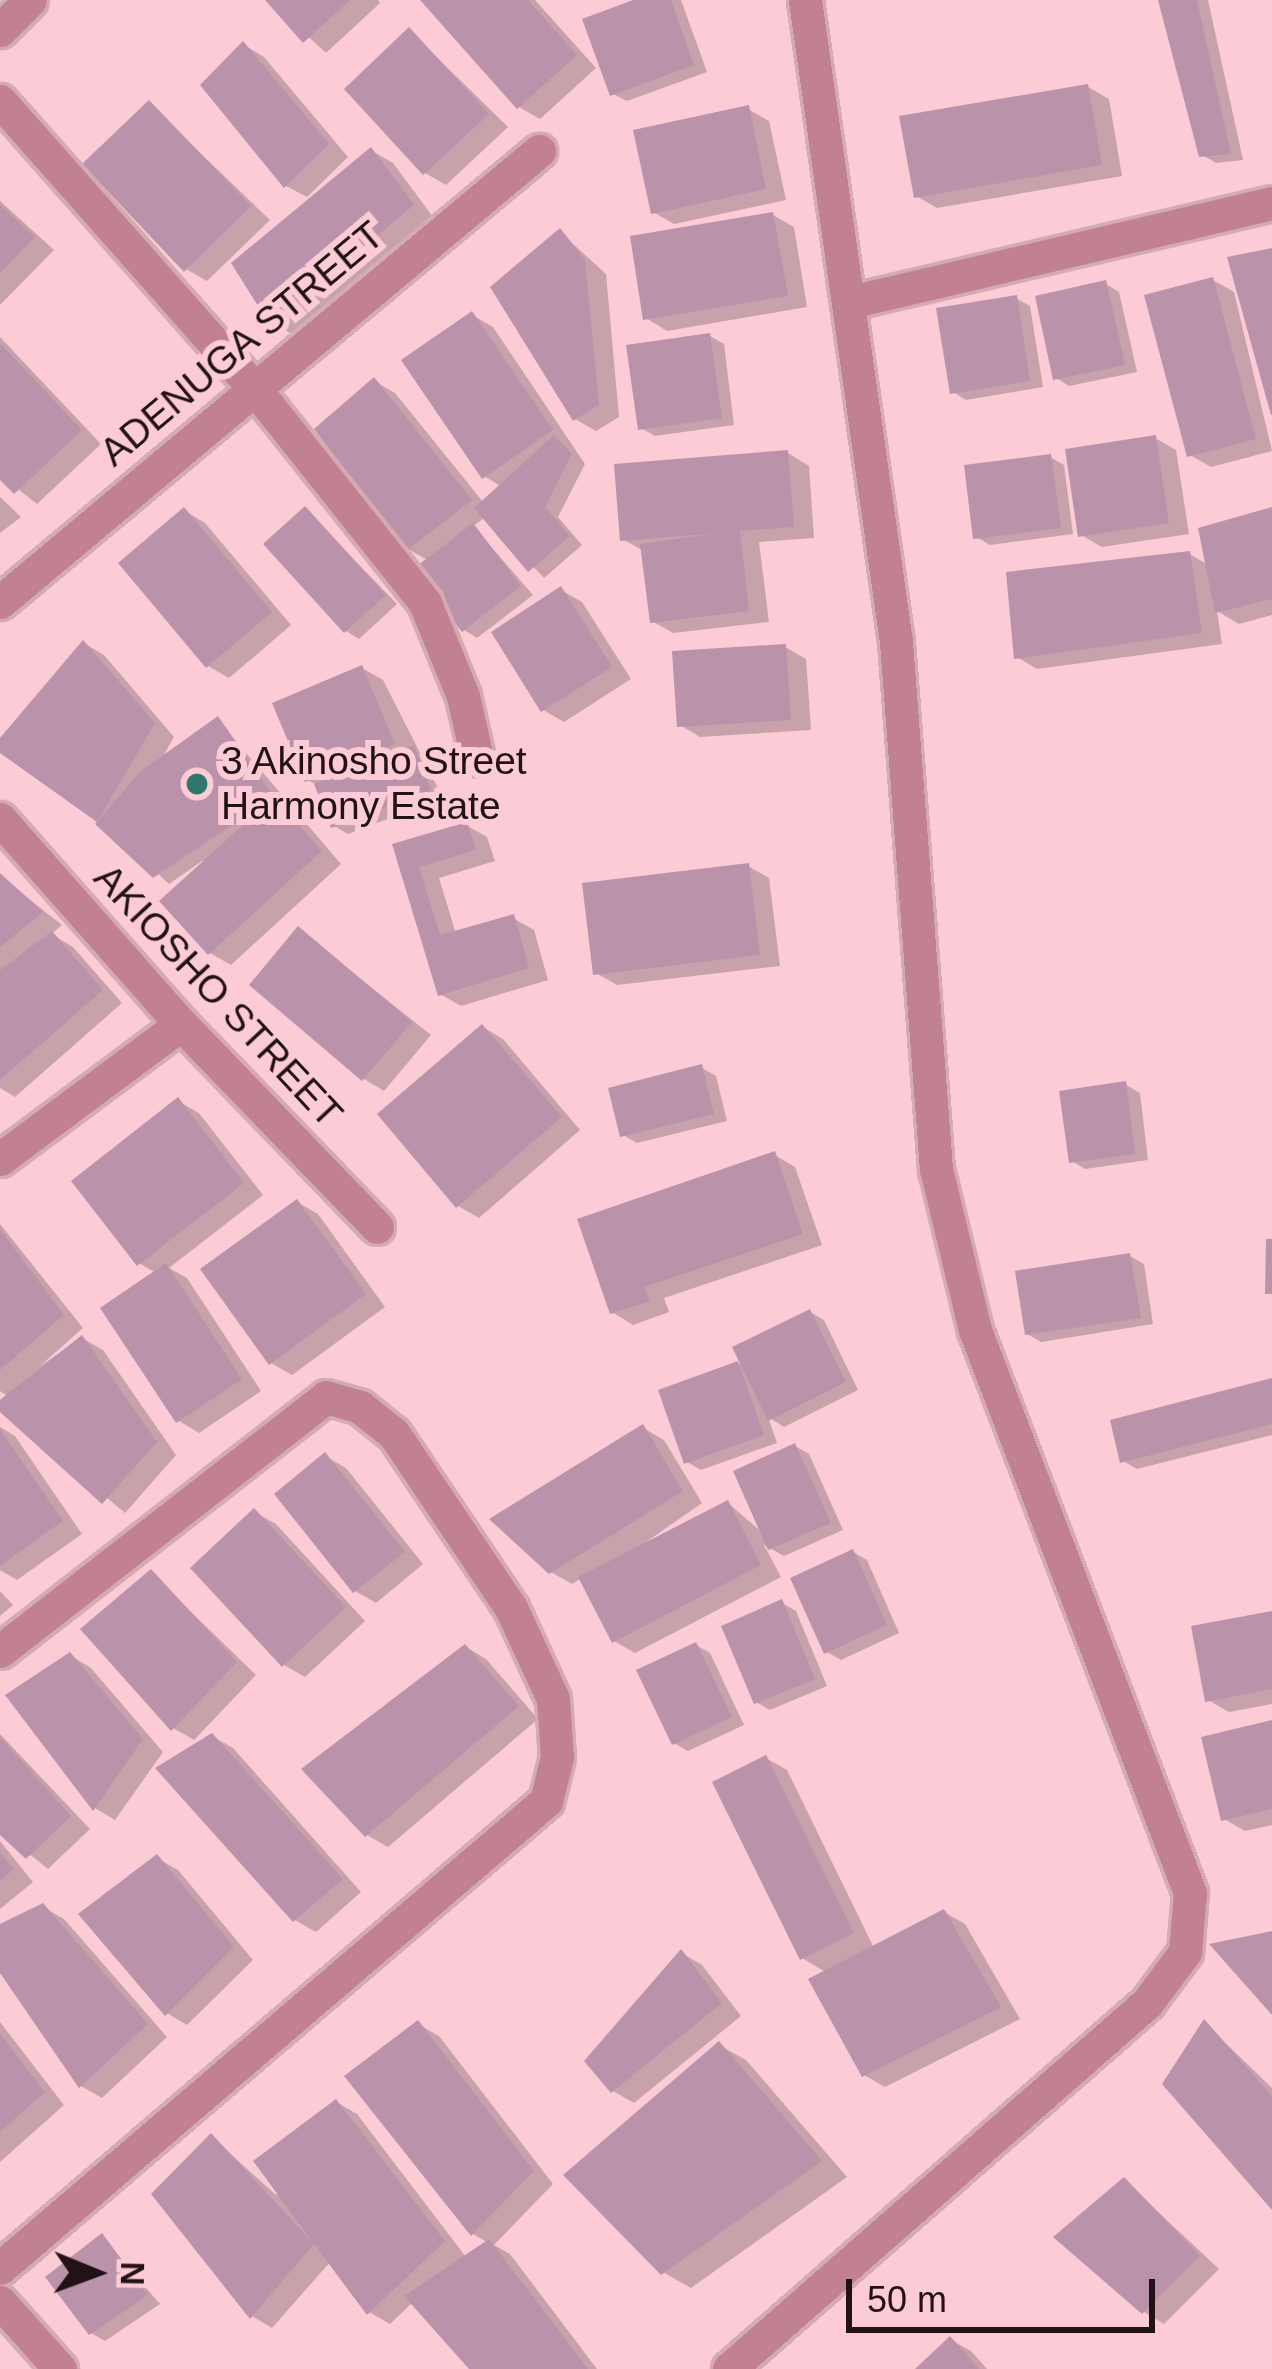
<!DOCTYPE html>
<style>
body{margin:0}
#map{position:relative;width:1272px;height:2369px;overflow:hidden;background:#fbcbd6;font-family:Helvetica,sans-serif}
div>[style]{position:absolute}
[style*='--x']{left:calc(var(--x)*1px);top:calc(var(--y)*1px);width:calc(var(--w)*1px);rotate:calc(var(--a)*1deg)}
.shadow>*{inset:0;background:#0003}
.building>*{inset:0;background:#ba93aa}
.roads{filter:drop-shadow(3px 0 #d4aab3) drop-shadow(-3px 0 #d4aab3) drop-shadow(0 3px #d4aab3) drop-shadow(0 -3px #d4aab3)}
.minor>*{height:33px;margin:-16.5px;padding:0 16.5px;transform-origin:16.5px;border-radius:16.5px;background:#c28192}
.dots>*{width:33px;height:33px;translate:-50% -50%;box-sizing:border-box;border:6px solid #fbcbd6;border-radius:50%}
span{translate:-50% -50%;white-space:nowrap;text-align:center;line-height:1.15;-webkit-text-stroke:12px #fbcbd6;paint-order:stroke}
.street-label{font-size:39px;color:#221116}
.poi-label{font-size:39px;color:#221116}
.left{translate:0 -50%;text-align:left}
.north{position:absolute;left:36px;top:2213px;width:120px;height:120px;-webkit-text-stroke:9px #fbcbd6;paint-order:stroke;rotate:91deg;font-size:33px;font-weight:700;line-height:48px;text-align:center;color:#221116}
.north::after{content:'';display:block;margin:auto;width:42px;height:54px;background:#221116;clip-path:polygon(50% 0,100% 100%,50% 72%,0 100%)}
.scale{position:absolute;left:846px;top:2279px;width:309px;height:54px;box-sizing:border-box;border:6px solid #221116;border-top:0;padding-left:15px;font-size:36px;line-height:42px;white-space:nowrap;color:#221116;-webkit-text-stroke:9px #fbcbd6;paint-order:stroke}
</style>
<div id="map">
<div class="shadow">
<i style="clip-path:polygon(269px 0,378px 0,380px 3px,326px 53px)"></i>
<i style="clip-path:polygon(424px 0,535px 0,596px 68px,540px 119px,519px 107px)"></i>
<i style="clip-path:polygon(642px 0,681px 0,707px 72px,627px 101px,613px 94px)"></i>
<i style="clip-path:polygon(1161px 0,1208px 0,1243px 160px,1216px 163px,1202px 155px)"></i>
<i style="clip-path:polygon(410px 31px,508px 127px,446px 185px,425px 173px)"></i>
<i style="clip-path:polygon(244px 45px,264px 57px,348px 157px,307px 197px,286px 186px)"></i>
<i style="clip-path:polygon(1088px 87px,1109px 99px,1122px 176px,937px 208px,916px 196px)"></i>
<i style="clip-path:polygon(149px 104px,270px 220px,207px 281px,186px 269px)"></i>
<i style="clip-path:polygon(748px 109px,769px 121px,786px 200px,674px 224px,653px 212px)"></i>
<i style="clip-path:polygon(372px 151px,393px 163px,433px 217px,292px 334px,272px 323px)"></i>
<i style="clip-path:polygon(0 201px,54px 250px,0 305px)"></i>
<i style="clip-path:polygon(773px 215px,794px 227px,807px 307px,667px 331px,646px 318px)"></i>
<i style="clip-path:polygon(560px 232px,606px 274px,619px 417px,596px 431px,575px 419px)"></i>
<i style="clip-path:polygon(1213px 280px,1234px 292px,1272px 451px,1211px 467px,1190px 455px)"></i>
<i style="clip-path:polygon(1106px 284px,1119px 292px,1137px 372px,1069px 386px,1056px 378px)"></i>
<i style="clip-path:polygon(1016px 298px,1030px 306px,1043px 387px,966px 400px,953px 392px)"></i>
<i style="clip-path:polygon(472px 315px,493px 327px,585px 464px,558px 517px,582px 545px,544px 578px,486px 517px,473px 526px,533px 595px,477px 638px,464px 630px,429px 561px,408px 549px,374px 381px,395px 393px,484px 503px,502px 487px,484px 476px)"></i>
<i style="clip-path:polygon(710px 336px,724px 344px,734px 425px,655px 436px,641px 428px)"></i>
<i style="clip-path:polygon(0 337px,101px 444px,37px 504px,0 475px)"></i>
<i style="clip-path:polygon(1155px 438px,1176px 450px,1189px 534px,1102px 547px,1081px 535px)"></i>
<i style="clip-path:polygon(788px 453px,809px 466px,814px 538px,759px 542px,769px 622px,673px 633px,652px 621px,644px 551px,622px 539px)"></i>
<i style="clip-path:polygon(1050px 457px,1064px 465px,1073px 534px,990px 545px,976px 537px)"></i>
<i style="clip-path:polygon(0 497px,21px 517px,0 533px)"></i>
<i style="clip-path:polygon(305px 509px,397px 604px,359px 639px,346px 631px)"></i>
<i style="clip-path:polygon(1272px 510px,1272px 615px,1239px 624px,1217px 611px,1222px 644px,1037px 669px,1017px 657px,1190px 554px,1208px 565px)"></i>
<i style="clip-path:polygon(185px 511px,205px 523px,291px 625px,229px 678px,208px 666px)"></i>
<i style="clip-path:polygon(561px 590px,582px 602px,631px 679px,564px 722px,543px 710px)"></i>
<i style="clip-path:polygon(84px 643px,104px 655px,174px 737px,161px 760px,218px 720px,341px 864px,231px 965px,210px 953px,202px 861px,169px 884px,101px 821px,0 749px)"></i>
<i style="clip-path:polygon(785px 647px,806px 659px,811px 730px,700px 737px,680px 725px)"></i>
<i style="clip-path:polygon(362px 668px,383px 680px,443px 798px,348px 834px,334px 826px,319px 786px,307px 780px)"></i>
<i style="clip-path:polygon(466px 825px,487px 837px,495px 861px,439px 878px,456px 934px,513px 918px,534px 930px,548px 980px,461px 1006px,440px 994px,396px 847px)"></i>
<i style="clip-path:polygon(748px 866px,769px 878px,780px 966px,617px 985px,596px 973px)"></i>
<i style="clip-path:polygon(0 876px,62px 925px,51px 934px,73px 947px,122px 1003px,15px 1097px,0 1088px)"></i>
<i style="clip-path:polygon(299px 930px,431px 1035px,384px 1091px,364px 1079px)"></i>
<i style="clip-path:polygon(483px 1027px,503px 1039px,580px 1130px,479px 1218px,458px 1206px,381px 1115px)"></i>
<i style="clip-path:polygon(702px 1068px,716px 1076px,727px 1121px,637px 1143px,623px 1135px)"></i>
<i style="clip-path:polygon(1126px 1085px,1140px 1093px,1148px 1160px,1085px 1169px,1072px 1161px)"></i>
<i style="clip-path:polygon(178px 1101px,199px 1113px,263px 1195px,169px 1268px,187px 1278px,261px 1391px,199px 1433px,179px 1421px,156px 1273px,139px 1263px)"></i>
<i style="clip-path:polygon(775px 1155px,795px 1167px,822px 1245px,664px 1298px,669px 1312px,633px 1325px,612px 1312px)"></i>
<i style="clip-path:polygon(297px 1202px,318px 1214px,385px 1307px,292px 1375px,271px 1363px)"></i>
<i style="clip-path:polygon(0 1224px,83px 1328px,40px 1366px,82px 1338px,103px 1350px,176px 1455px,125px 1513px,0 1408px,9px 1397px,0 1391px)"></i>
<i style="clip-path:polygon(1130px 1256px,1144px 1264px,1153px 1324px,1041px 1342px,1027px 1334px)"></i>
<i style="clip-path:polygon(810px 1312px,824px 1320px,858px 1390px,784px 1427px,768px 1417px,777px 1443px,701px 1470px,687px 1462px,661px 1392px,743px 1363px)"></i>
<i style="clip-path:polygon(1272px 1381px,1272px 1435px,1137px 1469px,1123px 1461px)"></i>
<i style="clip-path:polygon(0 1427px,15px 1436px,82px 1534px,17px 1580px,0 1570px)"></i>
<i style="clip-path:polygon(643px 1428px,664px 1440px,702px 1503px,626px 1556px,728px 1503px,764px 1534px,795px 1446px,809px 1454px,843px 1530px,784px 1556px,764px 1545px,781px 1577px,635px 1653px,614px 1641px,582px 1578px,572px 1584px,551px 1572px)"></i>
<i style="clip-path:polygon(325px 1456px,346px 1468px,423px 1564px,376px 1603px,355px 1591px)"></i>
<i style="clip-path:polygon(255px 1512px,276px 1524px,365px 1621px,305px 1677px,284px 1665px)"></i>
<i style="clip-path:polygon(853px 1552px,867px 1560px,899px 1633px,841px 1660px,827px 1652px)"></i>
<i style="clip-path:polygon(151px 1573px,256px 1675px,194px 1740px,173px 1728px)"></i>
<i style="clip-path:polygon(0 1591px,13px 1605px,0 1616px)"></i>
<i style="clip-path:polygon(782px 1603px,796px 1611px,827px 1686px,770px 1710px,756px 1702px)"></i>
<i style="clip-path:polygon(1272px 1614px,1272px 1704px,1229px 1712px,1208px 1700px)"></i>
<i style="clip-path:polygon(696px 1645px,710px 1653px,744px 1725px,688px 1751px,674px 1743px)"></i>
<i style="clip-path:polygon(466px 1647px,486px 1659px,538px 1719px,388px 1847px,367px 1835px)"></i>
<i style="clip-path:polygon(70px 1655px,91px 1668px,163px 1752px,115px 1820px,95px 1808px,9px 1696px)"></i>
<i style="clip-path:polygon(1272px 1723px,1272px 1825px,1245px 1831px,1224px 1819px)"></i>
<i style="clip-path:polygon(0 1734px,90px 1829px,48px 1869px,0 1831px)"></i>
<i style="clip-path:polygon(212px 1736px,233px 1748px,361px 1892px,316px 1932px,295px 1920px)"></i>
<i style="clip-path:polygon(766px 1758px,787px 1770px,874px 1948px,944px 1912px,965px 1924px,1020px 2019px,885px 2087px,864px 2075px,827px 1973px,802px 1958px)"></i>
<i style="clip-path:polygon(0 1841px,33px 1882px,0 1909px)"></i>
<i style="clip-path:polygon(157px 1858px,178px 1870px,253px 1960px,187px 2025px,167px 2013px)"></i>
<i style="clip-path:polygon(43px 1907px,64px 1919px,167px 2037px,102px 2098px,81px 2086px,0 1968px,0 1928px)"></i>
<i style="clip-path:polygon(682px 1953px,702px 1965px,741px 2016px,634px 2103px,613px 2091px)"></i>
<i style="clip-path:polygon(0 2022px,64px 2105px,0 2162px)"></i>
<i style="clip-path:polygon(1205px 2023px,1272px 2088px,1272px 2205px)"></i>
<i style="clip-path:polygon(418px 2024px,439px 2036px,553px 2184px,494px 2245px,510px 2254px,597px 2369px,472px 2369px,413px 2302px,390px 2324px,369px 2312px,331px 2261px,272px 2328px,252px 2316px,212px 2137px,276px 2195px,336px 2102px,357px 2114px,466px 2257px,488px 2243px,473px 2234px)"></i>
<i style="clip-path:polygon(719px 2045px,746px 2060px,847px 2177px,691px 2288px,663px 2272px)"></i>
<i style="clip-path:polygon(1125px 2181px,1219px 2269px,1164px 2324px,1144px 2312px)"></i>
<i style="clip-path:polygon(102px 2237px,160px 2304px,105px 2341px,91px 2333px)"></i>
<i style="clip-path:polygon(951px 2340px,971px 2351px,987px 2369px,920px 2369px)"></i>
</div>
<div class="building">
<i style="clip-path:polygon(265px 0,350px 0,303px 43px)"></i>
<i style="clip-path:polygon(420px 0,528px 0,577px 55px,517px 109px)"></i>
<i style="clip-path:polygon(633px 0,671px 0,694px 65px,610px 96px,582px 19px)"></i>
<i style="clip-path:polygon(1158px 0,1197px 0,1231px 154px,1199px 157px)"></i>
<i style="clip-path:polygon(409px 27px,489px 114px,423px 175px,344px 89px)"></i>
<i style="clip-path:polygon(243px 41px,329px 144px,284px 188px,200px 85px)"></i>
<i style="clip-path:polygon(1088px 84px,1102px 165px,914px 198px,899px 116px)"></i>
<i style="clip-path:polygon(149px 100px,251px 206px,184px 272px,82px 164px)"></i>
<i style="clip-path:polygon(749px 105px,766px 189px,651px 214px,633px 130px)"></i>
<i style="clip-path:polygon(371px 147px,414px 205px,270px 325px,231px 263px)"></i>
<i style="clip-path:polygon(0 205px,35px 237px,0 273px)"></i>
<i style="clip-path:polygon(773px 212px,788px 296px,643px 320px,630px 236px)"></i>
<i style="clip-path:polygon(560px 228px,585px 260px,599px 405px,573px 421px,490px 287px)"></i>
<i style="clip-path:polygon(1272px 248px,1272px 415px,1271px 415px,1227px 257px)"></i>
<i style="clip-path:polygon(1213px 277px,1256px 439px,1187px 457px,1144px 295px)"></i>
<i style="clip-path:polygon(1106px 280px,1125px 365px,1053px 380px,1035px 296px)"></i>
<i style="clip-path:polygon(1017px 295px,1030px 381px,950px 394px,936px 308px)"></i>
<i style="clip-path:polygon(472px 311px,553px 430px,482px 479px,401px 360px)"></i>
<i style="clip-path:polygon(710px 333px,722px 418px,638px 430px,626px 345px)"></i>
<i style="clip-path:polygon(0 343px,82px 430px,14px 494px,0 480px)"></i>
<i style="clip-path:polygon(374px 377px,472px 500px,406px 551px,314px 429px)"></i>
<i style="clip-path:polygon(554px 435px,572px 454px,545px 507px,570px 536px,528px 572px,474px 508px)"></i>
<i style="clip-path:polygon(1156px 435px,1169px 523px,1078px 537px,1065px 449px)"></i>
<i style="clip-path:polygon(788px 450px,794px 527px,740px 531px,749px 611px,650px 623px,640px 544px,719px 533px,620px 541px,614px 464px)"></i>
<i style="clip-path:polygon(1051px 454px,1061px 528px,973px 539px,964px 465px)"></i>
<i style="clip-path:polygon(305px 506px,386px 595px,344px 633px,263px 544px)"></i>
<i style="clip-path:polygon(184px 507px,272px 612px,206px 668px,118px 563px)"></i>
<i style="clip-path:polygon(1272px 507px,1272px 599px,1215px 613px,1198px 528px)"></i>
<i style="clip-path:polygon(473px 523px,521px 586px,462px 632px,413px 569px)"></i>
<i style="clip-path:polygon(1190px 551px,1202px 633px,1014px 659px,1006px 572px)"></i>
<i style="clip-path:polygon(561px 586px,612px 667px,541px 712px,491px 632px)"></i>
<i style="clip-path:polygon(83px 640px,155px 723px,97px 822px,0 753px,0 738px)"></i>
<i style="clip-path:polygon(786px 644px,791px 720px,677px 727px,672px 651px)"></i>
<i style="clip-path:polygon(362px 665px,395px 744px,305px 782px,272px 703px)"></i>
<i style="clip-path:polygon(218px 716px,274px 797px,153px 878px,95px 824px,141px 771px)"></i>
<i style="clip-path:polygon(414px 745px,431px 790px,331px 828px,314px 784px)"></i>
<i style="clip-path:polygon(274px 797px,322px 851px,208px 955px,159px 901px)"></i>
<i style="clip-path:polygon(467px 822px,476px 850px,419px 867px,440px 935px,514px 914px,529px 968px,438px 996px,392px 844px)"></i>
<i style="clip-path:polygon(749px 863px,760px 955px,593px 975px,582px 883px)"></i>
<i style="clip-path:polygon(0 873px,43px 912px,0 947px)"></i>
<i style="clip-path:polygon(298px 926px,412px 1022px,362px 1081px,249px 985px)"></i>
<i style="clip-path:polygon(52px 931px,103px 990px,0 1080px,0 970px)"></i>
<i style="clip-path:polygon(482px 1024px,562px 1117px,456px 1208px,377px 1114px)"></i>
<i style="clip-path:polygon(702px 1064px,714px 1114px,620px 1137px,608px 1088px)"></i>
<i style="clip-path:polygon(1126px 1081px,1135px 1154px,1069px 1163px,1059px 1091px)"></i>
<i style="clip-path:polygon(178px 1097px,244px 1183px,137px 1266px,71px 1181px)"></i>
<i style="clip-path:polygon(775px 1151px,803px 1234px,644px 1287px,650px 1301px,610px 1314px,577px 1219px)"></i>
<i style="clip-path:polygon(297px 1199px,366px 1294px,269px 1365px,200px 1269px)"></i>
<i style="clip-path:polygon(0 1229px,64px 1315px,0 1370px)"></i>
<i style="clip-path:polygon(1266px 1239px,1272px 1239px,1272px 1294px,1265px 1294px)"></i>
<i style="clip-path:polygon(1130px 1253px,1141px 1318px,1025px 1335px,1015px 1271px)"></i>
<i style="clip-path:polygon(166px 1263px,242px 1379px,176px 1423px,100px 1308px)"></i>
<i style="clip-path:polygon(810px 1309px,846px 1382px,768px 1421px,732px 1347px)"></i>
<i style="clip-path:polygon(82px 1335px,157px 1442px,102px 1504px,0 1412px,0 1400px)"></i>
<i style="clip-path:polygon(738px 1361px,764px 1435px,684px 1464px,658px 1390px)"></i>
<i style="clip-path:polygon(1272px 1378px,1272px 1424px,1120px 1463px,1110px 1420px)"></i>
<i style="clip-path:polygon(643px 1424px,683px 1491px,549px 1574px,489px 1519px)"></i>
<i style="clip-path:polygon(0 1429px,63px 1521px,0 1566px)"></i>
<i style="clip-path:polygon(795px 1443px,831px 1523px,768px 1550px,733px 1471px)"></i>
<i style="clip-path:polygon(325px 1452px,405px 1552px,353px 1593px,274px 1494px)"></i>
<i style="clip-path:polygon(728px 1500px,761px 1565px,612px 1643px,578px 1577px)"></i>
<i style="clip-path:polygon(254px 1508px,346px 1607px,282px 1667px,190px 1568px)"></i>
<i style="clip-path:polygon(853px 1549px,887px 1625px,824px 1654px,790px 1578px)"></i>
<i style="clip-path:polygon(151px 1569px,237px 1662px,171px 1731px,80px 1629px)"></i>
<i style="clip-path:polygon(782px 1599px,815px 1679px,754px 1704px,721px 1626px)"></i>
<i style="clip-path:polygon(1272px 1611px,1272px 1689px,1205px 1702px,1191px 1626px)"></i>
<i style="clip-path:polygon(696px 1642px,732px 1717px,672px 1745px,636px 1670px)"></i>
<i style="clip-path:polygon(465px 1644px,519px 1706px,365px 1837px,301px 1769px)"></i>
<i style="clip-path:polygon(70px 1652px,143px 1739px,93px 1811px,5px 1695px)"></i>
<i style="clip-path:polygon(1272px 1720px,1272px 1809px,1221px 1821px,1201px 1737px)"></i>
<i style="clip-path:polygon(212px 1733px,343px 1879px,293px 1922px,155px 1768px)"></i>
<i style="clip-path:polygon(0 1737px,71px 1816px,26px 1859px,0 1835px)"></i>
<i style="clip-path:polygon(766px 1755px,854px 1933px,800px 1960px,712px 1782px)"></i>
<i style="clip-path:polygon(0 1853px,14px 1869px,0 1881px)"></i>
<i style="clip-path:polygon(157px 1854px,234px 1947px,165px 2016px,78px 1914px)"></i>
<i style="clip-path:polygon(43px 1903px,148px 2024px,79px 2088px,0 1973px,0 1924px)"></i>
<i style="clip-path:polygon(944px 1909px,1001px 2007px,862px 2077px,808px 1979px)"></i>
<i style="clip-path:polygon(1272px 1931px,1272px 2015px,1209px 1944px)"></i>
<i style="clip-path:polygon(681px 1949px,722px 2003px,611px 2093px,584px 2061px)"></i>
<i style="clip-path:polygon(1204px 2019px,1272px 2096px,1272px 2210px,1162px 2084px)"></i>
<i style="clip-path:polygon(418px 2020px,534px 2171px,471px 2236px,344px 2076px)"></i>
<i style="clip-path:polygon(0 2034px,45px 2092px,0 2132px)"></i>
<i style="clip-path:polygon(719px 2041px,822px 2161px,661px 2275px,563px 2175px)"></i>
<i style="clip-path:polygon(336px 2099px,445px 2241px,367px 2315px,314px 2244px,250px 2319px,151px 2194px,211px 2133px,314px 2244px,253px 2161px)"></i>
<i style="clip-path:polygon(1124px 2177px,1200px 2256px,1142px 2314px,1053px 2237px)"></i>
<i style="clip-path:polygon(102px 2233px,148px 2295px,89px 2335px,45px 2277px)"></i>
<i style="clip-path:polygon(489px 2239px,588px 2369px,469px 2369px,404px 2296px)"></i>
<i style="clip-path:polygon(950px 2336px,979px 2369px,915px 2369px)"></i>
</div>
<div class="roads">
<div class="minor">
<i style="--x:0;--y:30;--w:42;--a:-45"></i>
<i style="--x:0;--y:101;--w:385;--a:48.5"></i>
<i style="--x:255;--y:389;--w:273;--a:51.5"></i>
<i style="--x:425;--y:603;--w:100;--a:67.8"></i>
<i style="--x:463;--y:696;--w:64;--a:77.3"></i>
<i style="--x:850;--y:302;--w:433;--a:-13.2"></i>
<i style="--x:0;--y:602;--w:703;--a:-39.92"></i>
<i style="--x:0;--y:819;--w:273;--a:48.6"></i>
<i style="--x:181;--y:1024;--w:282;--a:46"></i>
<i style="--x:0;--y:1159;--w:226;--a:-36.7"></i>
<i style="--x:0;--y:1651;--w:413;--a:-37.9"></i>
<i style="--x:326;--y:1397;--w:35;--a:16"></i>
<i style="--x:360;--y:1407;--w:43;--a:38.5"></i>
<i style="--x:394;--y:1434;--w:210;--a:56.1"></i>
<i style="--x:511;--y:1608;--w:100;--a:65.2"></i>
<i style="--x:553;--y:1699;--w:58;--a:86.1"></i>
<i style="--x:557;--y:1757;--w:45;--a:104"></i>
<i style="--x:546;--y:1801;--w:718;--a:139.46"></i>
<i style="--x:0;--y:2302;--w:90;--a:48.2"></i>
<i style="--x:729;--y:2369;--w:556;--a:-41.21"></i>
<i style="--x:1147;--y:2003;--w:64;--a:-53.3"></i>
<i style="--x:1185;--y:1952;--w:59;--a:-85.2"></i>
<i style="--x:1190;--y:1893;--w:603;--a:-110.9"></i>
<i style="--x:975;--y:1330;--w:166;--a:-103.6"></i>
<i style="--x:936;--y:1169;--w:529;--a:-94.34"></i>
<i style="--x:896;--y:642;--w:648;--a:-98.07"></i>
</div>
</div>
<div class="dots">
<i style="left:197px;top:784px;background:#30766c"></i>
</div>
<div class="street-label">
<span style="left:242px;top:344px;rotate:-40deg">ADENUGA STREET</span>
<span style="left:218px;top:996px;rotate:47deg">AKIOSHO STREET</span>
</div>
<div class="poi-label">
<span class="left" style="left:221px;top:784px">3 Akinosho Street<br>Harmony Estate</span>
</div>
<div class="north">N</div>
<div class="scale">50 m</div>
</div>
